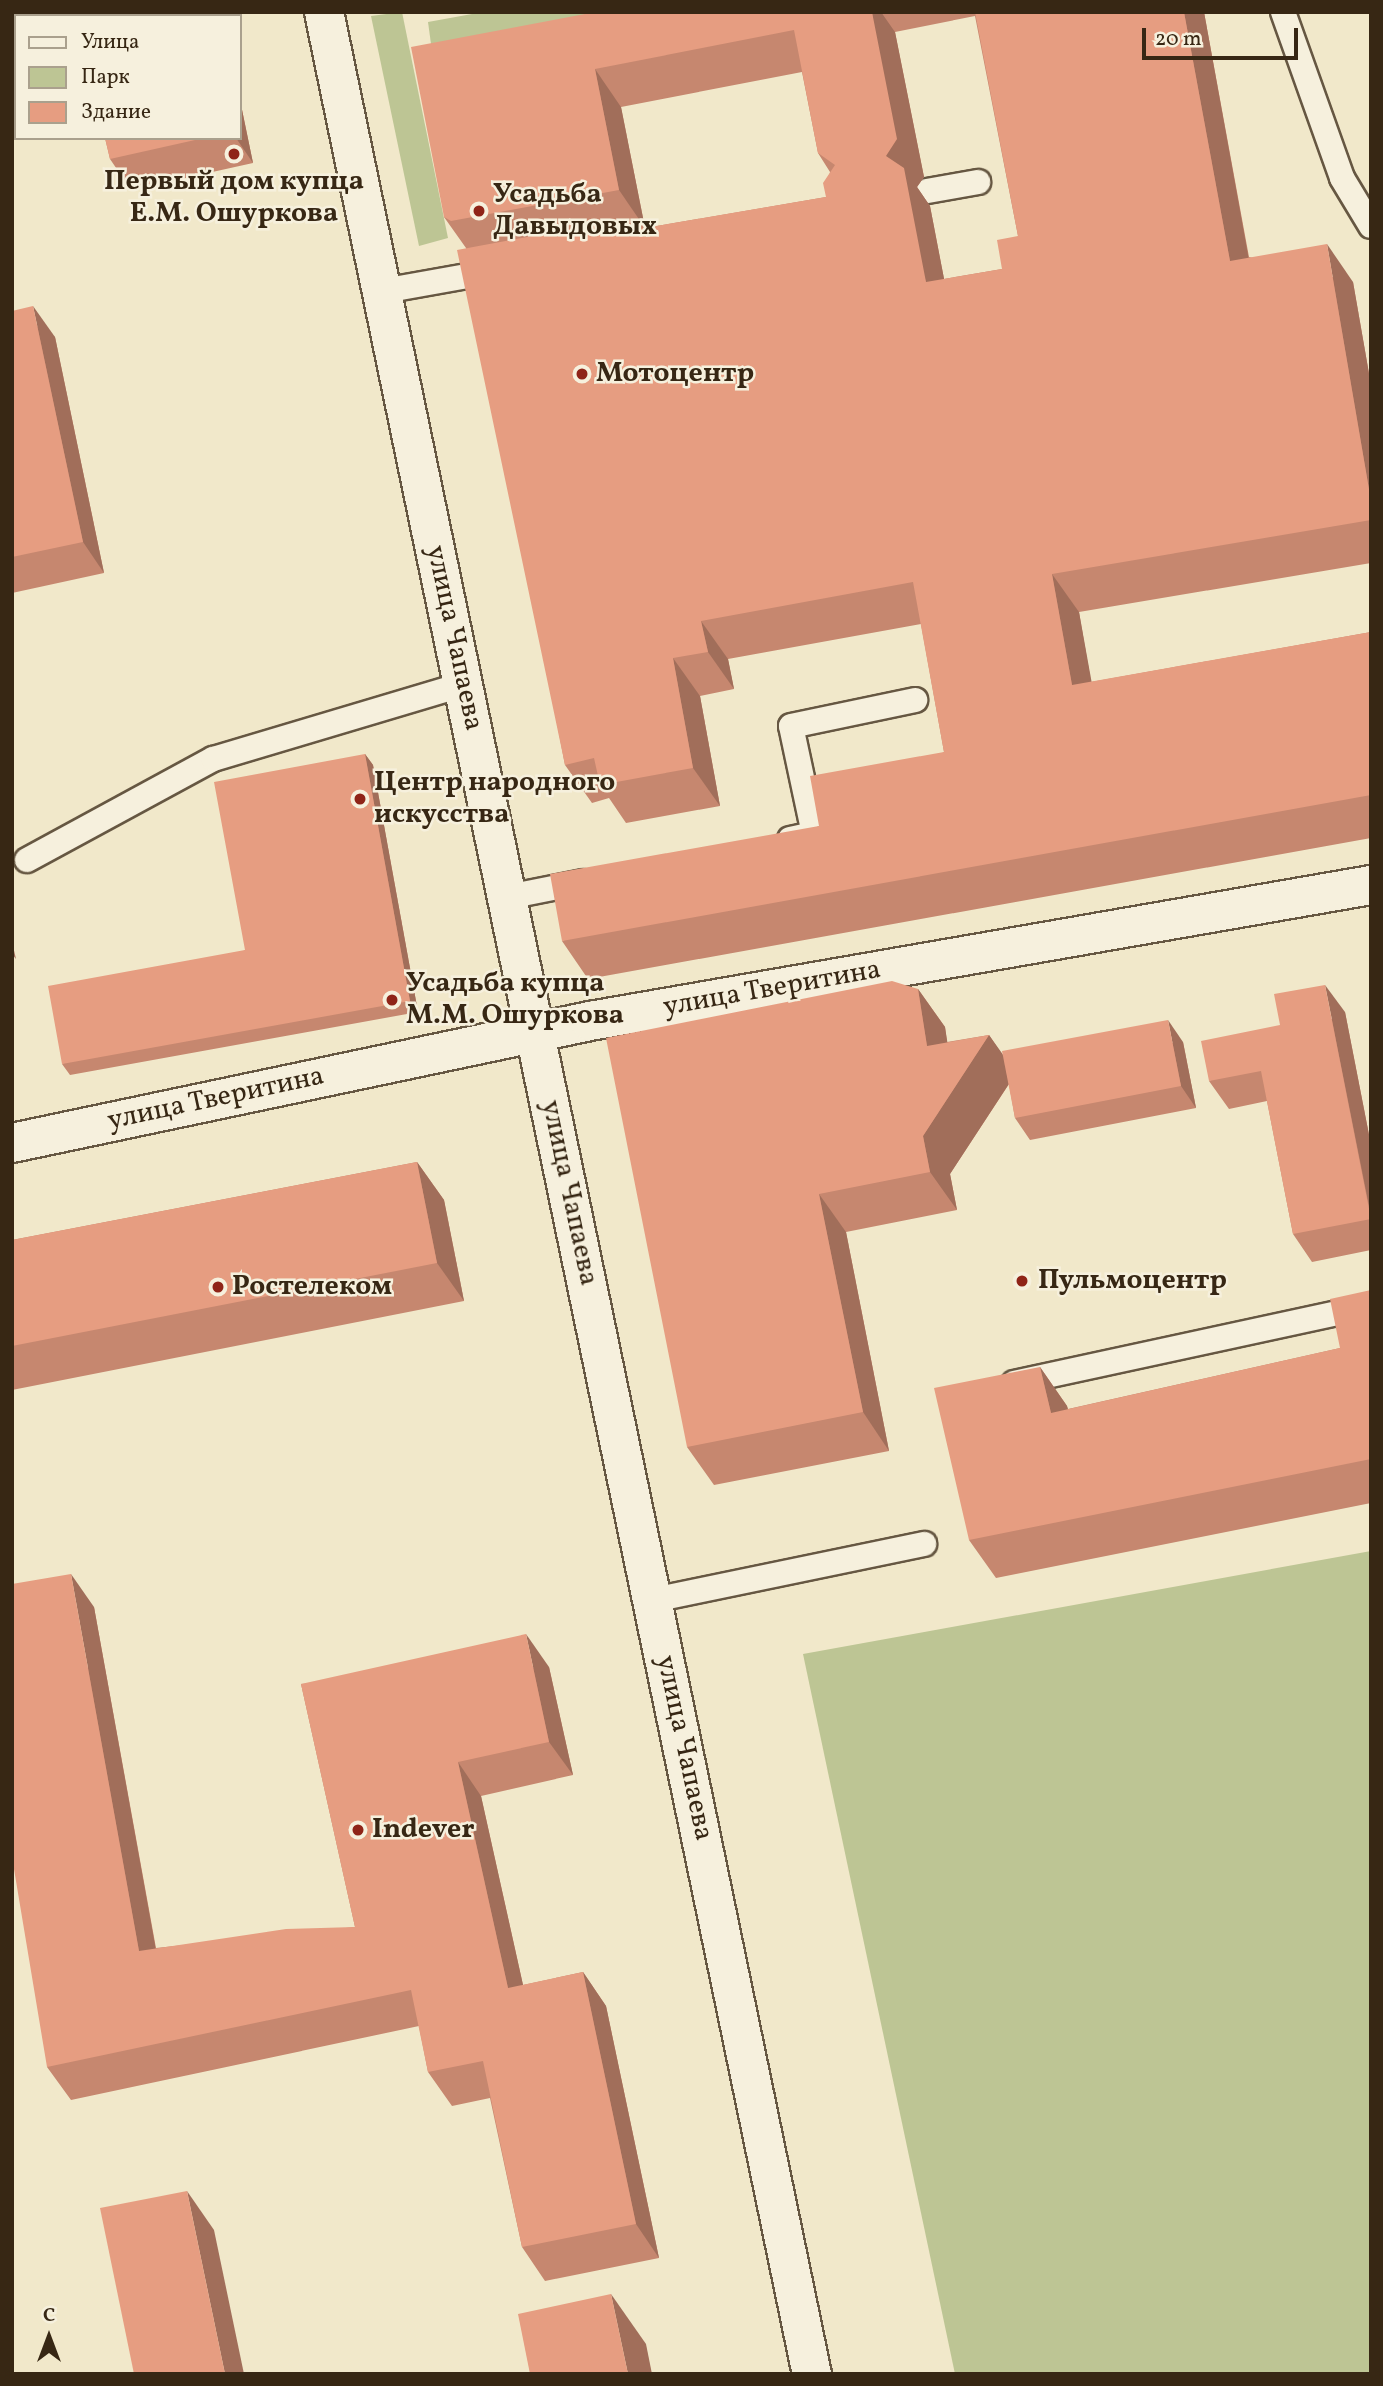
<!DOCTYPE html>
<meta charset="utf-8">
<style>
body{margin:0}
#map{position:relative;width:1383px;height:2386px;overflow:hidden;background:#f1e8ca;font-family:Vollkorn,serif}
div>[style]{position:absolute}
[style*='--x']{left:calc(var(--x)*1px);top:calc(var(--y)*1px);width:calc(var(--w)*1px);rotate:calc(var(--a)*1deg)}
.green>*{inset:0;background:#bdc594}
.roads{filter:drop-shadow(2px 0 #665742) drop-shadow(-2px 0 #665742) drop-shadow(0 2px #665742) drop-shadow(0 -2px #665742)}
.lane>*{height:24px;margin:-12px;padding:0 12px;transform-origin:12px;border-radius:12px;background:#f6f0dd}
.street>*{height:38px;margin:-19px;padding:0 19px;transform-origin:19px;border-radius:19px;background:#f6f0dd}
.secondary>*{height:38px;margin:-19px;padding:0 19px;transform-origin:19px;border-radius:19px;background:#f6f0dd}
.wall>*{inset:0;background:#c6876f}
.shaded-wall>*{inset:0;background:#a16e5a}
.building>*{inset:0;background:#e69d81}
.dots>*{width:19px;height:19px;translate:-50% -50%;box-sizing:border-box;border:4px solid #f6f0dd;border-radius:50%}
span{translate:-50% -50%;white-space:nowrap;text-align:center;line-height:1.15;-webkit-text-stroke:5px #f6f0dd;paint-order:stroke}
.poi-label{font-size:28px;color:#372714;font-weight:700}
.left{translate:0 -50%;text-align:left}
.street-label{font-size:28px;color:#372714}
.frame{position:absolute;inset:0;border:14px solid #372714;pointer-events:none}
.legend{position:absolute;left:14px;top:14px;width:228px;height:126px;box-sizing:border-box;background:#f6f0dd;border:2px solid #aaa08d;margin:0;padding:9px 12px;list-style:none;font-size:21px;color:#372714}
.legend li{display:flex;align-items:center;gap:14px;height:35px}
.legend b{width:35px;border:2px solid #aaa08d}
.north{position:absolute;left:14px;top:2302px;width:70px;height:70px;-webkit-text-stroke:5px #f6f0dd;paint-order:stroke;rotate:0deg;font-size:19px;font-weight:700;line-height:28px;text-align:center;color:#372714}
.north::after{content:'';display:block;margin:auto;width:24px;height:32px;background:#372714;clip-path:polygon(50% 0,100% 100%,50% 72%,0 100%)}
.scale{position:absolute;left:1142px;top:28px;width:156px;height:32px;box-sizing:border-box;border:4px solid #372714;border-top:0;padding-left:9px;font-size:21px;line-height:24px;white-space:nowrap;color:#372714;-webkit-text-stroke:5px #f6f0dd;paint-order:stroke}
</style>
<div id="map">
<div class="green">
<i style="clip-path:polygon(402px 12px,448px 238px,419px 246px,371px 16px)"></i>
<i style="clip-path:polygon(483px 12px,598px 12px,434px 66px,428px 22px)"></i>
<i style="clip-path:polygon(1371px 1551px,1371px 2374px,955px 2374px,803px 1654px)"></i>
</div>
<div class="roads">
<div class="lane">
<i style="--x:1283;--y:12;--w:176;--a:70.4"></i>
<i style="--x:1342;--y:178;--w:56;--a:58.9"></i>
<i style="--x:927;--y:191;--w:52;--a:-10"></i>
<i style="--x:383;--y:291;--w:114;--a:-10.1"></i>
<i style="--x:790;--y:839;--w:25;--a:-12"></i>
<i style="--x:814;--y:834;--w:110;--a:-102"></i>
<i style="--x:791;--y:726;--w:127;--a:-11.8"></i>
<i style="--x:27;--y:860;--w:212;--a:-28.5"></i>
<i style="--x:213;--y:759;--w:262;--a:-16.6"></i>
<i style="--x:508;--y:897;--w:76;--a:-11.3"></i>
<i style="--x:1014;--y:1383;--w:365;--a:-12.2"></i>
<i style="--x:653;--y:1600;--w:277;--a:-11.7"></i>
</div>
<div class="street">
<i style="--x:12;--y:1143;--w:591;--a:-11.92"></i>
<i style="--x:590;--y:1021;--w:793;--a:-9.88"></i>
</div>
<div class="secondary">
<i style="--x:324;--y:12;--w:2412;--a:78.33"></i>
</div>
</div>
<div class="wall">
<i style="clip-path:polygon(evenodd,585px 12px,1204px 12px,1249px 257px,1353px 282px,1371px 385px,1371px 563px,1079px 612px,1091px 682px,1371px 632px,1371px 838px,588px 979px,562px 941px,819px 826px,944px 752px,921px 624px,728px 659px,734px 689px,700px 696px,720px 806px,626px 823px,609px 798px,592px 803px,565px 765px,466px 248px,444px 217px,585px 14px,585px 12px,975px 16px,1018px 236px,1002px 269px,944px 279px,930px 206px,917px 187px,924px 177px,895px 32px,975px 16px,585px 12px,802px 72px,818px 153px,830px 172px,826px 197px,645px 228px,621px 107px,802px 72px)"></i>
<i style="clip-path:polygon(240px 100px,253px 163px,131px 190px,110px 159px,105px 138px,240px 138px)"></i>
<i style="clip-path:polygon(12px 311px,55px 337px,104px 573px,12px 593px)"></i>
<i style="clip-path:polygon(365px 754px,373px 765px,418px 1012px,70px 1075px,62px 1064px,245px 950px)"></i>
<i style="clip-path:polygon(918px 989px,945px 1027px,947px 1042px,989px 1035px,1003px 1056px,1183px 1042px,1196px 1108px,1030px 1140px,1015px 1118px,1009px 1084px,950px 1174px,957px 1210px,846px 1232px,889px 1451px,714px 1485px,687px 1447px)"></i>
<i style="clip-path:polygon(1345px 1012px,1371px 1145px,1371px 1250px,1312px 1262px,1293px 1234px,1267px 1101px,1229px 1109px,1209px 1081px)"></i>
<i style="clip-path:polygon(417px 1162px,444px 1200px,464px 1301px,12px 1390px,12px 1240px)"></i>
<i style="clip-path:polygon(1371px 1290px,1371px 1503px,996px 1578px,969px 1540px,1040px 1367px,1067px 1406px,1068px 1409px,1340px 1348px)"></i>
<i style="clip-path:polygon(94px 1607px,156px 1948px,355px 1927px,301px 1684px,549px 1667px,573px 1775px,481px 1796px,523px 1985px,583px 1972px,606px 2006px,659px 2258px,545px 2281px,522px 2247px,490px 2098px,452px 2106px,428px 2072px,419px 2026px,71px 2100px,47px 2067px)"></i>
</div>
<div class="shaded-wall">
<i style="clip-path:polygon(206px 12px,212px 12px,214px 16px,206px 16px)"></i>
<i style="clip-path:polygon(872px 12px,881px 12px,895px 32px,924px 177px,917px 187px,930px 206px,952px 320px,926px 282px,886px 156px)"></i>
<i style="clip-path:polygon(1184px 12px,1204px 12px,1256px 299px,1230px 261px)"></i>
<i style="clip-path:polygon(595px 69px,621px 107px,645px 228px,619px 190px)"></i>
<i style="clip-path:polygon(240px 100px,253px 163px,236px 138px,240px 138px)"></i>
<i style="clip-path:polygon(624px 219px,651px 257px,627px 231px)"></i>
<i style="clip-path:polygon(1327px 244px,1353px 282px,1371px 385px,1371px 501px)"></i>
<i style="clip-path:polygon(33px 306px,55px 337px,104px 573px,83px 542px)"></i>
<i style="clip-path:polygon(1052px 574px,1079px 612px,1099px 723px,1072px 685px)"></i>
<i style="clip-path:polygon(701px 621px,728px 659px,734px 689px,708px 652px)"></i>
<i style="clip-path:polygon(673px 658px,700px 696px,720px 806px,693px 768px)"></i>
<i style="clip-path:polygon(365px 754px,373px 765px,418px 1012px,410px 1001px)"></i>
<i style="clip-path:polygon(12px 942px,16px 959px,12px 954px)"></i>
<i style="clip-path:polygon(1325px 985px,1345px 1012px,1371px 1145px,1371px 1216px)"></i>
<i style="clip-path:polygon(918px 989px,945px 1027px,954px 1085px,927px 1046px)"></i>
<i style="clip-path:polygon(1168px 1020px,1183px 1042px,1196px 1108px,1181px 1086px)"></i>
<i style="clip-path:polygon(989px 1035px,1016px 1073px,950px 1174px,957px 1210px,930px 1172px,923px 1136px)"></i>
<i style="clip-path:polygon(417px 1162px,444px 1200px,464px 1301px,437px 1263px)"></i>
<i style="clip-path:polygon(819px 1194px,846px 1232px,889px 1451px,863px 1412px)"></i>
<i style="clip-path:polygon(1040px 1367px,1067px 1406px,1078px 1451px,1051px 1413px)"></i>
<i style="clip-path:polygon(71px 1574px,94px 1607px,162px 1984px,139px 1951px)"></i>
<i style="clip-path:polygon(526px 1634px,549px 1667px,573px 1775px,549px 1742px)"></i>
<i style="clip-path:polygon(458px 1762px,481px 1796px,531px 2021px,508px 1988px)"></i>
<i style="clip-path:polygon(583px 1972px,606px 2006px,659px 2258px,636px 2224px)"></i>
<i style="clip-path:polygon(187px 2191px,214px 2230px,244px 2374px,225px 2374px)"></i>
<i style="clip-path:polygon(611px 2294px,646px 2344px,652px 2374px,628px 2374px)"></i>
</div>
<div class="building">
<i style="clip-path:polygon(143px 12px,206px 12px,206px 16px,127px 16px)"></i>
<i style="clip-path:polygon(585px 12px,872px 12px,897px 139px,886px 156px,904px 168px,926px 282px,1002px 269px,997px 240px,1018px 236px,975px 12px,1184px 12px,1230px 261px,1327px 244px,1371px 501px,1371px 520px,1052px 574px,1072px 685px,1371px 632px,1371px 795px,562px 941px,550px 874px,819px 826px,810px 776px,944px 752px,913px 582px,701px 621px,708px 652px,673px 658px,693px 768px,600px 785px,594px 758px,565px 765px,457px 250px,624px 219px,627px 231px,826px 197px,823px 183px,835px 165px,818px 153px,794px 30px,595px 69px,619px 190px,451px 221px,444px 217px,411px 47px,585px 14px)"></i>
<i style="clip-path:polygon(105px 138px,204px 138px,110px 159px)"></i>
<i style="clip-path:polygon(33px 306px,83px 542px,12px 557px,12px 311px)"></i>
<i style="clip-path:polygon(365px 754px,410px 1001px,62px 1064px,48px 986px,245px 950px,214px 782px)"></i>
<i style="clip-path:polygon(892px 981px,918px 989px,927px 1046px,989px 1035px,923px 1136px,930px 1172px,819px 1194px,863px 1412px,687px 1447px,606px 1038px)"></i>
<i style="clip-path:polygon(1325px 985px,1371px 1219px,1293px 1234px,1261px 1071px,1209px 1081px,1201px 1041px,1280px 1025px,1274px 994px)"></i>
<i style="clip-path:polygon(1168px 1020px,1181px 1086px,1015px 1118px,1002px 1051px)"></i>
<i style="clip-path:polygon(417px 1162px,437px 1263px,12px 1346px,12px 1240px)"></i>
<i style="clip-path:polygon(1371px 1290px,1371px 1459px,969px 1540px,934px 1388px,1040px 1367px,1051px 1413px,1340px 1348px,1330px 1299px)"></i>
<i style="clip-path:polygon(71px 1574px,139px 1951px,286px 1929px,355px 1927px,301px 1684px,526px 1634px,549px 1742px,458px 1762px,508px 1988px,583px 1972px,636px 2224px,522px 2247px,483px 2061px,428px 2072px,411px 1990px,47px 2067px,12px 1857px,12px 1584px)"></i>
<i style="clip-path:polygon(187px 2191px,225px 2374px,134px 2374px,100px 2208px)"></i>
<i style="clip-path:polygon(611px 2294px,628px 2374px,530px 2374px,518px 2314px)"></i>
</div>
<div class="dots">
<i style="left:234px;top:154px;background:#8f2418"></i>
<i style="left:479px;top:211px;background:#8f2418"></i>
<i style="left:582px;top:374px;background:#8f2418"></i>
<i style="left:360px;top:799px;background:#8f2418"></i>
<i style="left:392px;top:1000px;background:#8f2418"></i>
<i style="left:1022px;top:1281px;background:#8f2418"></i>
<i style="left:218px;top:1287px;background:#8f2418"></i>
<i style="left:358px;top:1830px;background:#8f2418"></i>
</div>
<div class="poi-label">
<span style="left:234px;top:198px">Первый дом купца<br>Е.М. Ошуркова</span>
<span class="left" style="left:493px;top:211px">Усадьба<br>Давыдовых</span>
<span class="left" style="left:596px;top:374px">Мотоцентр</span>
<span class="left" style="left:374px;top:799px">Центр народного<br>искусства</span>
<span class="left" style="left:406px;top:1000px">Усадьба купца<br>М.М. Ошуркова</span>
<span class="left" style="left:1038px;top:1281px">Пульмоцентр</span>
<span class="left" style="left:232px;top:1287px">Ростелеком</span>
<span class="left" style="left:372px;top:1830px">Indever</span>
</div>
<div class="street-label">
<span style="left:454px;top:638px;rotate:78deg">улица Чапаева</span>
<span style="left:772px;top:989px;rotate:-10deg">улица Тверитина</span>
<span style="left:216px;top:1099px;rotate:-12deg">улица Тверитина</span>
<span style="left:569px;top:1193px;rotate:78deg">улица Чапаева</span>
<span style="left:684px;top:1748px;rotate:78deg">улица Чапаева</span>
</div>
<div class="frame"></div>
<ul class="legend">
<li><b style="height:9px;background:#f6f0dd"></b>Улица</li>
<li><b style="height:19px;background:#bdc594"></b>Парк</li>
<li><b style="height:19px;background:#e69d81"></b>Здание</li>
</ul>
<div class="north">С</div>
<div class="scale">20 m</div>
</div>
